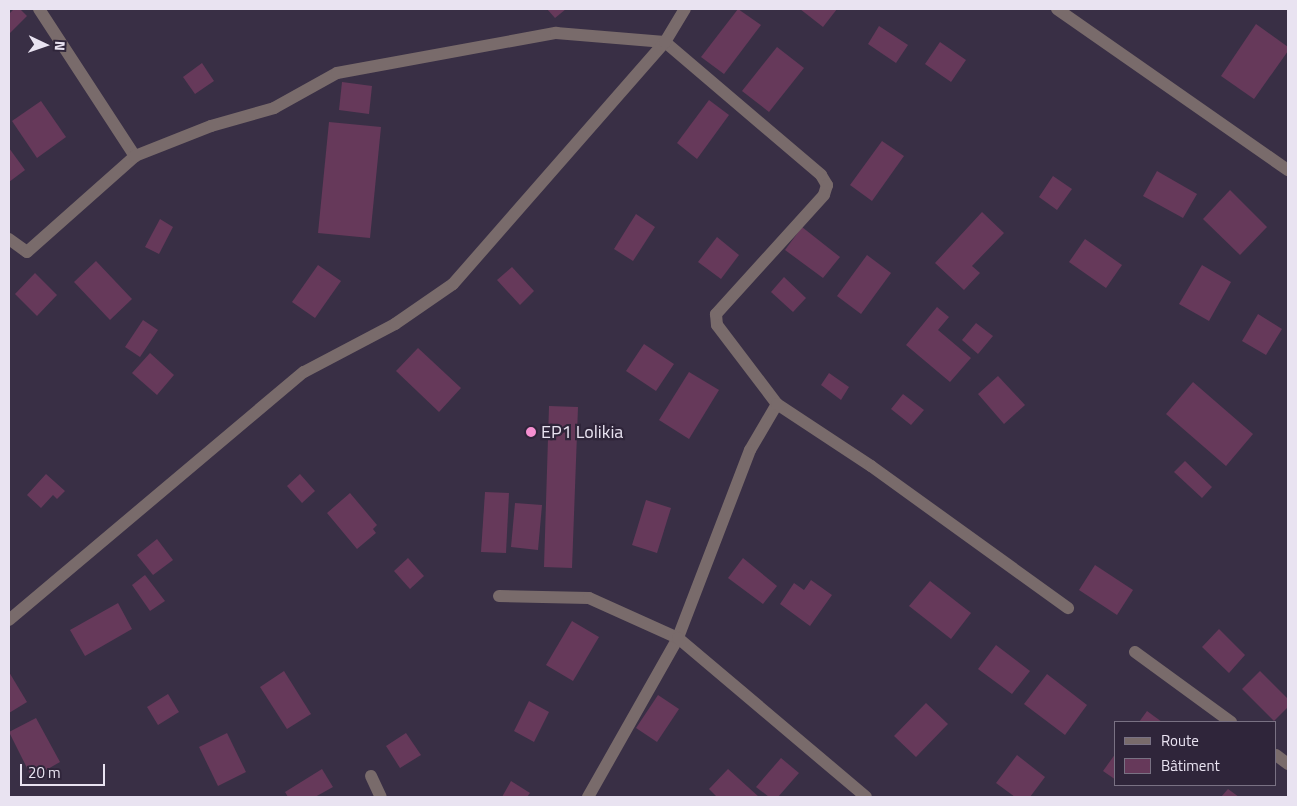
<!DOCTYPE html>
<meta charset="utf-8">
<style>
body{margin:0}
#map{position:relative;width:1297px;height:806px;overflow:hidden;background:#392f45;font-family:"Titillium Web",sans-serif}
div>[style]{position:absolute}
[style*='--x']{left:calc(var(--x)*1px);top:calc(var(--y)*1px);width:calc(var(--w)*1px);rotate:calc(var(--a)*1deg)}
.building>*{inset:0;background:#66395a}
.minor>*{height:12px;margin:-6px;padding:0 6px;transform-origin:6px;border-radius:6px;background:#796b6b}
.dots>*{width:14px;height:14px;translate:-50% -50%;box-sizing:border-box;border:2px solid #2f253a;border-radius:50%}
span{translate:-50% -50%;white-space:nowrap;text-align:center;line-height:1.15;-webkit-text-stroke:4.5px #2f253a;paint-order:stroke}
.poi-label{font-size:18px;color:#e9e3f1}
.left{translate:0 -50%;text-align:left}
.frame{position:absolute;inset:0;border:10px solid #e9e3f1;pointer-events:none}
.legend{position:absolute;left:1114px;top:721px;width:162px;height:65px;box-sizing:border-box;background:#2f253a;border:1px solid #797183;margin:0;padding:6px 9px;list-style:none;font-size:15px;color:#e9e3f1}
.legend li{display:flex;align-items:center;gap:10px;height:25px}
.legend b{width:25px;border:1px solid #797183}
.north{position:absolute;left:20px;top:20px;width:50px;height:50px;-webkit-text-stroke:4px #2f253a;paint-order:stroke;rotate:93deg;font-size:14px;font-weight:700;line-height:20px;text-align:center;color:#e9e3f1}
.north::after{content:'';display:block;margin:auto;width:18px;height:22px;background:#e9e3f1;clip-path:polygon(50% 0,100% 100%,50% 72%,0 100%)}
.scale{position:absolute;left:20px;top:764px;width:85px;height:22px;box-sizing:border-box;border:2px solid #e9e3f1;border-top:0;padding-left:6px;font-size:15px;line-height:18px;white-space:nowrap;color:#e9e3f1;-webkit-text-stroke:4px #2f253a;paint-order:stroke}
</style>
<div id="map">
<div class="building">
<i style="clip-path:polygon(14px 9px,20px 9px,27px 16px,9px 34px,9px 14px)"></i>
<i style="clip-path:polygon(547px 9px,566px 9px,555px 18px)"></i>
<i style="clip-path:polygon(738px 9px,761px 25px,724px 74px,701px 57px)"></i>
<i style="clip-path:polygon(800px 9px,837px 9px,823px 27px)"></i>
<i style="clip-path:polygon(1256px 24px,1288px 47px,1288px 51px,1254px 99px,1221px 76px)"></i>
<i style="clip-path:polygon(879px 26px,908px 45px,896px 63px,868px 44px)"></i>
<i style="clip-path:polygon(940px 42px,966px 60px,951px 82px,925px 64px)"></i>
<i style="clip-path:polygon(777px 47px,804px 68px,769px 112px,742px 91px)"></i>
<i style="clip-path:polygon(202px 63px,214px 81px,195px 94px,183px 77px)"></i>
<i style="clip-path:polygon(342px 82px,372px 86px,369px 114px,339px 110px)"></i>
<i style="clip-path:polygon(709px 100px,729px 115px,697px 159px,677px 143px)"></i>
<i style="clip-path:polygon(41px 101px,66px 137px,37px 158px,12px 121px)"></i>
<i style="clip-path:polygon(329px 122px,381px 127px,370px 238px,318px 233px)"></i>
<i style="clip-path:polygon(882px 141px,904px 156px,872px 201px,850px 185px)"></i>
<i style="clip-path:polygon(9px 148px,25px 170px,9px 182px)"></i>
<i style="clip-path:polygon(1157px 171px,1197px 194px,1183px 218px,1143px 196px)"></i>
<i style="clip-path:polygon(1053px 176px,1072px 189px,1057px 210px,1039px 197px)"></i>
<i style="clip-path:polygon(1230px 190px,1267px 227px,1240px 255px,1203px 219px)"></i>
<i style="clip-path:polygon(982px 212px,1004px 233px,972px 266px,980px 273px,964px 290px,935px 263px)"></i>
<i style="clip-path:polygon(636px 214px,655px 227px,633px 261px,614px 249px)"></i>
<i style="clip-path:polygon(160px 219px,173px 227px,159px 254px,145px 247px)"></i>
<i style="clip-path:polygon(802px 227px,840px 257px,823px 278px,785px 250px)"></i>
<i style="clip-path:polygon(717px 237px,739px 255px,721px 279px,698px 262px)"></i>
<i style="clip-path:polygon(1085px 239px,1122px 265px,1106px 288px,1069px 262px)"></i>
<i style="clip-path:polygon(867px 255px,891px 273px,861px 314px,837px 296px)"></i>
<i style="clip-path:polygon(96px 261px,132px 299px,110px 320px,74px 282px)"></i>
<i style="clip-path:polygon(318px 265px,341px 281px,315px 318px,292px 302px)"></i>
<i style="clip-path:polygon(1202px 265px,1231px 282px,1209px 321px,1179px 304px)"></i>
<i style="clip-path:polygon(512px 267px,534px 291px,520px 305px,497px 280px)"></i>
<i style="clip-path:polygon(35px 273px,57px 295px,37px 316px,15px 294px)"></i>
<i style="clip-path:polygon(784px 277px,806px 298px,793px 312px,771px 292px)"></i>
<i style="clip-path:polygon(937px 307px,949px 317px,938px 330px,971px 358px,950px 382px,906px 345px)"></i>
<i style="clip-path:polygon(1258px 314px,1282px 329px,1266px 355px,1242px 341px)"></i>
<i style="clip-path:polygon(143px 320px,158px 330px,140px 357px,125px 347px)"></i>
<i style="clip-path:polygon(976px 323px,993px 336px,978px 354px,962px 340px)"></i>
<i style="clip-path:polygon(644px 344px,674px 364px,656px 391px,626px 371px)"></i>
<i style="clip-path:polygon(418px 348px,461px 388px,439px 412px,396px 371px)"></i>
<i style="clip-path:polygon(150px 353px,174px 375px,157px 395px,132px 373px)"></i>
<i style="clip-path:polygon(689px 372px,719px 390px,689px 439px,659px 420px)"></i>
<i style="clip-path:polygon(829px 373px,849px 387px,841px 400px,821px 385px)"></i>
<i style="clip-path:polygon(998px 376px,1025px 405px,1004px 424px,978px 394px)"></i>
<i style="clip-path:polygon(1193px 382px,1253px 434px,1226px 466px,1166px 414px)"></i>
<i style="clip-path:polygon(903px 394px,924px 410px,911px 425px,891px 409px)"></i>
<i style="clip-path:polygon(549px 406px,578px 407px,572px 568px,544px 567px)"></i>
<i style="clip-path:polygon(1185px 461px,1212px 487px,1202px 498px,1174px 472px)"></i>
<i style="clip-path:polygon(46px 474px,65px 491px,57px 499px,53px 495px,41px 508px,27px 495px)"></i>
<i style="clip-path:polygon(300px 474px,315px 491px,302px 503px,287px 486px)"></i>
<i style="clip-path:polygon(485px 492px,509px 493px,506px 553px,481px 552px)"></i>
<i style="clip-path:polygon(350px 493px,377px 525px,373px 529px,376px 533px,357px 549px,327px 513px)"></i>
<i style="clip-path:polygon(646px 500px,671px 508px,657px 553px,632px 545px)"></i>
<i style="clip-path:polygon(515px 503px,542px 505px,538px 550px,511px 547px)"></i>
<i style="clip-path:polygon(157px 539px,173px 560px,153px 575px,137px 555px)"></i>
<i style="clip-path:polygon(408px 558px,424px 576px,410px 589px,394px 571px)"></i>
<i style="clip-path:polygon(743px 558px,777px 586px,763px 604px,728px 578px)"></i>
<i style="clip-path:polygon(1095px 565px,1133px 590px,1117px 615px,1079px 590px)"></i>
<i style="clip-path:polygon(145px 575px,165px 601px,150px 611px,132px 585px)"></i>
<i style="clip-path:polygon(811px 580px,832px 595px,810px 626px,780px 604px,794px 583px,804px 590px)"></i>
<i style="clip-path:polygon(930px 581px,971px 613px,951px 639px,909px 606px)"></i>
<i style="clip-path:polygon(118px 603px,132px 629px,85px 656px,70px 630px)"></i>
<i style="clip-path:polygon(572px 621px,599px 637px,573px 681px,546px 665px)"></i>
<i style="clip-path:polygon(1219px 629px,1245px 655px,1229px 673px,1202px 647px)"></i>
<i style="clip-path:polygon(996px 645px,1030px 671px,1012px 694px,978px 669px)"></i>
<i style="clip-path:polygon(284px 671px,311px 714px,287px 729px,260px 687px)"></i>
<i style="clip-path:polygon(1260px 671px,1288px 699px,1288px 707px,1274px 721px,1242px 689px)"></i>
<i style="clip-path:polygon(9px 672px,27px 702px,9px 713px)"></i>
<i style="clip-path:polygon(1047px 674px,1087px 705px,1065px 735px,1024px 704px)"></i>
<i style="clip-path:polygon(168px 694px,179px 712px,158px 725px,147px 707px)"></i>
<i style="clip-path:polygon(658px 695px,679px 709px,657px 742px,636px 728px)"></i>
<i style="clip-path:polygon(529px 701px,549px 712px,534px 742px,514px 731px)"></i>
<i style="clip-path:polygon(926px 703px,948px 724px,916px 757px,894px 736px)"></i>
<i style="clip-path:polygon(1147px 711px,1162px 722px,1139px 722px)"></i>
<i style="clip-path:polygon(36px 718px,60px 762px,32px 778px,9px 732px)"></i>
<i style="clip-path:polygon(227px 733px,246px 772px,218px 786px,199px 747px)"></i>
<i style="clip-path:polygon(406px 733px,421px 755px,400px 768px,386px 746px)"></i>
<i style="clip-path:polygon(1116px 753px,1116px 780px,1103px 771px)"></i>
<i style="clip-path:polygon(1017px 755px,1045px 777px,1030px 797px,1015px 797px,996px 783px)"></i>
<i style="clip-path:polygon(781px 758px,799px 773px,778px 797px,769px 797px,756px 787px)"></i>
<i style="clip-path:polygon(322px 769px,333px 787px,315px 797px,288px 797px,285px 792px)"></i>
<i style="clip-path:polygon(728px 769px,759px 797px,717px 797px,709px 789px)"></i>
<i style="clip-path:polygon(511px 781px,530px 793px,527px 797px,502px 797px)"></i>
<i style="clip-path:polygon(1228px 789px,1239px 797px,1221px 797px)"></i>
</div>
<div class="minor">
<i style="--x:39;--y:9;--w:176;--a:56.9"></i>
<i style="--x:1057;--y:9;--w:282;--a:34.9"></i>
<i style="--x:9;--y:239;--w:22;--a:36"></i>
<i style="--x:27;--y:252;--w:144;--a:-41.6"></i>
<i style="--x:135;--y:156;--w:82;--a:-21.5"></i>
<i style="--x:211;--y:126;--w:66;--a:-15.9"></i>
<i style="--x:274;--y:108;--w:72;--a:-29.1"></i>
<i style="--x:337;--y:73;--w:223;--a:-10.4"></i>
<i style="--x:556;--y:33;--w:109;--a:4.7"></i>
<i style="--x:665;--y:42;--w:205;--a:40.4"></i>
<i style="--x:821;--y:175;--w:12;--a:59"></i>
<i style="--x:827;--y:185;--w:10;--a:107"></i>
<i style="--x:824;--y:195;--w:161;--a:132.2"></i>
<i style="--x:716;--y:314;--w:11;--a:85"></i>
<i style="--x:717;--y:325;--w:99;--a:52.8"></i>
<i style="--x:777;--y:404;--w:53;--a:120.4"></i>
<i style="--x:750;--y:450;--w:201;--a:111"></i>
<i style="--x:678;--y:638;--w:183;--a:119.5"></i>
<i style="--x:777;--y:404;--w:113;--a:33.4"></i>
<i style="--x:871;--y:466;--w:243;--a:35.8"></i>
<i style="--x:499;--y:596;--w:90;--a:1.3"></i>
<i style="--x:589;--y:598;--w:98;--a:24.2"></i>
<i style="--x:678;--y:638;--w:246;--a:40.2"></i>
<i style="--x:9;--y:620;--w:385;--a:-40.1"></i>
<i style="--x:304;--y:372;--w:103;--a:-27.8"></i>
<i style="--x:395;--y:324;--w:70;--a:-34.6"></i>
<i style="--x:453;--y:284;--w:322;--a:-48.8"></i>
<i style="--x:665;--y:42;--w:39;--a:-59"></i>
<i style="--x:1135;--y:652;--w:119;--a:36.1"></i>
<i style="--x:1276;--y:755;--w:15;--a:37"></i>
<i style="--x:371;--y:776;--w:23;--a:65"></i>
</div>
<div class="dots">
<i style="left:531px;top:432px;background:#f690d1"></i>
</div>
<div class="poi-label">
<span class="left" style="left:541px;top:432px">EP1 Lolikia</span>
</div>
<div class="frame"></div>
<ul class="legend">
<li><b style="height:6px;background:#796b6b"></b>Route</li>
<li><b style="height:14px;background:#66395a"></b>Bâtiment</li>
</ul>
<div class="north">N</div>
<div class="scale">20 m</div>
</div>
